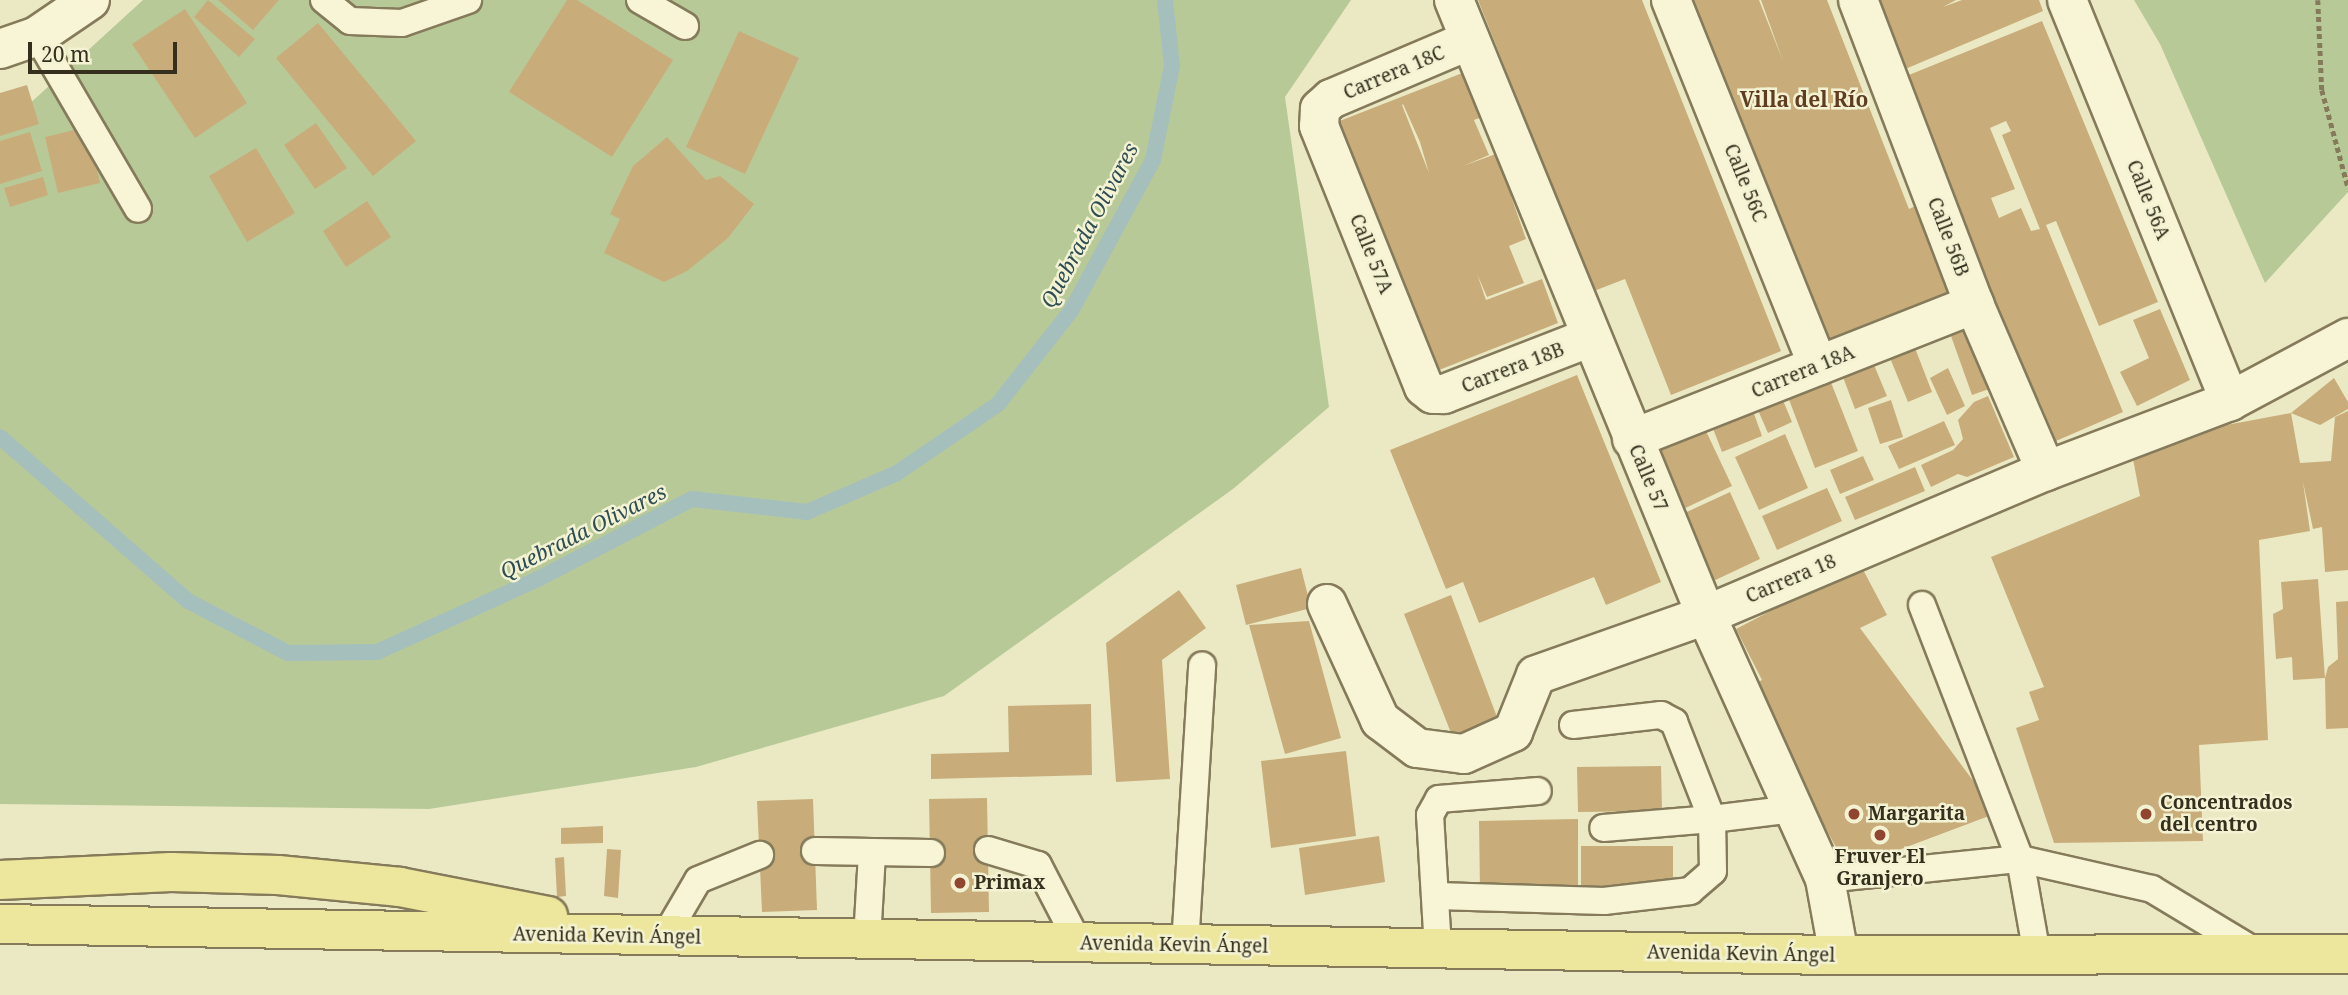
<!DOCTYPE html>
<meta charset="utf-8">
<style>
body{margin:0}
#map{position:relative;width:2348px;height:995px;overflow:hidden;background:#ebe9c3;font-family:"Noto Serif",serif}
div>[style]{position:absolute}
[style*='--x']{left:calc(var(--x)*1px);top:calc(var(--y)*1px);width:calc(var(--w)*1px);rotate:calc(var(--a)*1deg)}
.green>*{inset:0;background:#b8c998}
.stream>*{height:16px;margin:-8px;padding:0 8px;transform-origin:8px;border-radius:8px;background:#a5bfbd}
.building>*{inset:0;background:#c8ad7b}
.path>*{height:4.5px;margin-top:-2.25px;transform-origin:0;background:repeating-linear-gradient(90deg,#857b5b 0 5px,transparent 0 8.5px)}
.roads{filter:drop-shadow(2px 0 #857b5b) drop-shadow(-2px 0 #857b5b) drop-shadow(0 2px #857b5b) drop-shadow(0 -2px #857b5b)}
.lane>*{height:26px;margin:-13px;padding:0 13px;transform-origin:13px;border-radius:13px;background:#f7f5d6}
.street>*{height:38px;margin:-19px;padding:0 19px;transform-origin:19px;border-radius:19px;background:#f7f5d6}
.secondary>*{height:38px;margin:-19px;padding:0 19px;transform-origin:19px;border-radius:19px;background:#f7f5d6}
.primary>*{height:38px;margin:-19px;padding:0 19px;transform-origin:19px;border-radius:19px;background:#ede79d}
.dots>*{width:19px;height:19px;translate:-50% -50%;box-sizing:border-box;border:4px solid #f3f2d2;border-radius:50%}
span{translate:-50% -50%;white-space:nowrap;text-align:center;line-height:1.15;-webkit-text-stroke:5px #f3f2d2;paint-order:stroke}
.street-label{font-size:19px;color:#352f1e}
.poi-label{font-size:19px;color:#352f1e;font-weight:700}
.left{translate:0 -50%;text-align:left}
.neighbourhood-label{font-size:21px;color:#603c20;font-weight:700}
.water-label{font-size:21px;color:#2e4e54;font-style:italic}
.scale{position:absolute;left:28px;top:42px;width:149px;height:32px;box-sizing:border-box;border:4px solid #352f1e;border-top:0;padding-left:9px;font-size:21px;line-height:24px;white-space:nowrap;color:#352f1e;-webkit-text-stroke:5px #f3f2d2;paint-order:stroke}
</style>
<div id="map">
<div class="green">
<i style="clip-path:polygon(143px 0,1351px 0,1285px 97px,1329px 407px,1233px 489px,944px 696px,696px 767px,429px 809px,0 804px,0 114px,15px 117px)"></i>
<i style="clip-path:polygon(2134px 0,2348px 0,2348px 192px,2265px 283px,2160px 44px)"></i>
</div>
<div class="stream">
<i style="--x:0;--y:437;--w:249;--a:41.1"></i>
<i style="--x:188;--y:601;--w:113;--a:27.5"></i>
<i style="--x:288;--y:653;--w:89;--a:-0.6"></i>
<i style="--x:377;--y:652;--w:179;--a:-24.4"></i>
<i style="--x:540;--y:578;--w:171;--a:-27.5"></i>
<i style="--x:692;--y:499;--w:116;--a:6.4"></i>
<i style="--x:807;--y:512;--w:98;--a:-23.4"></i>
<i style="--x:897;--y:473;--w:122;--a:-34.3"></i>
<i style="--x:998;--y:404;--w:118;--a:-51.9"></i>
<i style="--x:1071;--y:311;--w:172;--a:-61.5"></i>
<i style="--x:1153;--y:160;--w:96;--a:-78.6"></i>
<i style="--x:1172;--y:66;--w:66;--a:-96.1"></i>
</div>
<div class="building">
<i style="clip-path:polygon(208px 0,255px 39px,239px 57px,194px 17px)"></i>
<i style="clip-path:polygon(218px 0,279px 0,253px 30px)"></i>
<i style="clip-path:polygon(567px 0,577px 0,673px 60px,612px 157px,509px 92px)"></i>
<i style="clip-path:polygon(1478px 0,1642px 0,1781px 351px,1671px 395px,1625px 279px,1594px 291px)"></i>
<i style="clip-path:polygon(1690px 0,1759px 0,1783px 61px,1761px 0,1827px 0,1909px 209px,1922px 203px,1957px 292px,1826px 344px)"></i>
<i style="clip-path:polygon(1873px 0,1956px 0,1943px 7px,1962px 0,2039px 0,2043px 11px,1891px 75px)"></i>
<i style="clip-path:polygon(185px 9px,247px 103px,195px 138px,132px 44px)"></i>
<i style="clip-path:polygon(evenodd,2042px 21px,2158px 302px,2099px 326px,2056px 221px,2046px 225px,2123px 412px,2056px 441px,2039px 400px,2026px 405px,1894px 81px,2042px 21px,2006px 121px,2011px 131px,2002px 135px,2040px 229px,2031px 231px,2021px 208px,1999px 218px,1991px 198px,2015px 189px,1990px 128px,2006px 121px)"></i>
<i style="clip-path:polygon(318px 23px,416px 141px,373px 176px,276px 58px)"></i>
<i style="clip-path:polygon(739px 31px,799px 58px,745px 174px,686px 147px)"></i>
<i style="clip-path:polygon(evenodd,1465px 72px,1482px 117px,1474px 120px,1489px 155px,1463px 166px,1504px 151px,1520px 192px,1511px 196px,1526px 239px,1509px 246px,1524px 283px,1487px 297px,1477px 274px,1486px 300px,1542px 279px,1558px 323px,1434px 372px,1337px 122px,1465px 72px,1403px 104px,1420px 142px,1429px 173px,1402px 105px,1403px 104px)"></i>
<i style="clip-path:polygon(27px 85px,39px 124px,0 136px,0 93px)"></i>
<i style="clip-path:polygon(316px 123px,347px 168px,315px 189px,284px 145px)"></i>
<i style="clip-path:polygon(87px 127px,100px 183px,58px 193px,45px 137px)"></i>
<i style="clip-path:polygon(30px 132px,42px 171px,0 184px,0 141px)"></i>
<i style="clip-path:polygon(667px 137px,706px 180px,720px 176px,754px 204px,728px 238px,687px 271px,664px 282px,604px 253px,620px 219px,610px 214px,633px 166px)"></i>
<i style="clip-path:polygon(256px 148px,295px 213px,247px 242px,209px 176px)"></i>
<i style="clip-path:polygon(43px 177px,48px 195px,10px 207px,4px 188px)"></i>
<i style="clip-path:polygon(367px 201px,391px 237px,346px 267px,323px 231px)"></i>
<i style="clip-path:polygon(2160px 309px,2190px 380px,2137px 406px,2120px 372px,2149px 358px,2133px 320px)"></i>
<i style="clip-path:polygon(1970px 329px,1992px 388px,1972px 395px,1951px 336px)"></i>
<i style="clip-path:polygon(1915px 348px,1932px 392px,1908px 402px,1890px 358px)"></i>
<i style="clip-path:polygon(1874px 365px,1887px 396px,1855px 409px,1843px 377px)"></i>
<i style="clip-path:polygon(1948px 368px,1965px 406px,1947px 415px,1930px 378px)"></i>
<i style="clip-path:polygon(1577px 375px,1661px 582px,1606px 605px,1594px 577px,1479px 623px,1463px 582px,1446px 589px,1390px 450px)"></i>
<i style="clip-path:polygon(2334px 378px,2348px 402px,2348px 409px,2320px 425px,2291px 413px,2300px 463px,2331px 461px,2335px 417px,2348px 411px,2348px 570px,2325px 572px,2322px 527px,2313px 529px,2303px 482px,2310px 531px,2259px 540px,2268px 740px,2199px 745px,2203px 841px,2054px 843px,2016px 728px,2039px 720px,2029px 692px,2044px 687px,1991px 557px,2140px 496px,2130px 443px,2291px 413px)"></i>
<i style="clip-path:polygon(1830px 380px,1858px 451px,1815px 468px,1788px 397px)"></i>
<i style="clip-path:polygon(1988px 396px,2014px 457px,1967px 477px,1958px 474px,1931px 487px,1921px 465px,1953px 450px,1963px 439px,1958px 420px,1974px 402px)"></i>
<i style="clip-path:polygon(1782px 398px,1792px 422px,1768px 433px,1757px 408px)"></i>
<i style="clip-path:polygon(1891px 400px,1903px 437px,1880px 444px,1868px 408px)"></i>
<i style="clip-path:polygon(1753px 411px,1762px 436px,1722px 452px,1712px 426px)"></i>
<i style="clip-path:polygon(1944px 421px,1955px 445px,1899px 469px,1888px 446px)"></i>
<i style="clip-path:polygon(1705px 429px,1732px 486px,1679px 511px,1652px 454px)"></i>
<i style="clip-path:polygon(1785px 434px,1808px 488px,1759px 510px,1735px 457px)"></i>
<i style="clip-path:polygon(1863px 456px,1874px 480px,1840px 494px,1830px 470px)"></i>
<i style="clip-path:polygon(1915px 467px,1925px 491px,1855px 520px,1845px 497px)"></i>
<i style="clip-path:polygon(1827px 488px,1842px 521px,1777px 550px,1762px 516px)"></i>
<i style="clip-path:polygon(1730px 492px,1760px 559px,1709px 583px,1678px 516px)"></i>
<i style="clip-path:polygon(1860px 564px,1887px 615px,1860px 628px,1997px 813px,1848px 869px,1748px 687px,1762px 680px,1736px 629px)"></i>
<i style="clip-path:polygon(1301px 568px,1311px 608px,1246px 625px,1236px 585px)"></i>
<i style="clip-path:polygon(2318px 579px,2325px 678px,2293px 680px,2292px 657px,2276px 659px,2273px 614px,2283px 609px,2281px 582px)"></i>
<i style="clip-path:polygon(1179px 590px,1206px 628px,1162px 660px,1170px 779px,1116px 782px,1106px 643px)"></i>
<i style="clip-path:polygon(1451px 595px,1500px 725px,1455px 743px,1404px 614px)"></i>
<i style="clip-path:polygon(2348px 601px,2348px 728px,2326px 729px,2325px 678px,2328px 667px,2338px 659px,2336px 602px)"></i>
<i style="clip-path:polygon(1309px 621px,1341px 738px,1285px 754px,1249px 625px)"></i>
<i style="clip-path:polygon(1091px 704px,1092px 775px,931px 779px,931px 754px,1009px 752px,1008px 706px)"></i>
<i style="clip-path:polygon(1346px 751px,1356px 836px,1271px 848px,1261px 761px)"></i>
<i style="clip-path:polygon(1661px 766px,1662px 811px,1578px 812px,1577px 767px)"></i>
<i style="clip-path:polygon(987px 798px,989px 912px,931px 913px,929px 799px)"></i>
<i style="clip-path:polygon(813px 799px,817px 910px,762px 912px,757px 801px)"></i>
<i style="clip-path:polygon(1578px 819px,1578px 888px,1480px 889px,1479px 821px)"></i>
<i style="clip-path:polygon(603px 826px,603px 843px,561px 844px,561px 828px)"></i>
<i style="clip-path:polygon(1379px 836px,1385px 882px,1305px 895px,1299px 848px)"></i>
<i style="clip-path:polygon(1581px 846px,1673px 846px,1673px 888px,1581px 888px)"></i>
<i style="clip-path:polygon(607px 849px,621px 850px,618px 898px,604px 896px)"></i>
<i style="clip-path:polygon(564px 857px,566px 896px,557px 897px,555px 858px)"></i>
</div>
<div class="path">
<i style="--x:2318;--y:0;--w:90;--a:87.5"></i>
<i style="--x:2322;--y:90;--w:100;--a:75"></i>
</div>
<div class="roads">
<div class="lane">
<i style="--x:324;--y:0;--w:33;--a:39"></i>
<i style="--x:350;--y:21;--w:52;--a:2.2"></i>
<i style="--x:402;--y:23;--w:70;--a:-19.2"></i>
<i style="--x:640;--y:0;--w:52;--a:30"></i>
<i style="--x:37;--y:36;--w:200;--a:59.7"></i>
<i style="--x:1922;--y:605;--w:272;--a:68.9"></i>
<i style="--x:2020;--y:859;--w:97;--a:79.9"></i>
<i style="--x:1573;--y:725;--w:89;--a:-6.5"></i>
<i style="--x:1661;--y:715;--w:15;--a:28"></i>
<i style="--x:1674;--y:722;--w:104;--a:68.6"></i>
<i style="--x:1712;--y:819;--w:82;--a:-7"></i>
<i style="--x:988;--y:850;--w:52;--a:16.7"></i>
<i style="--x:1038;--y:865;--w:89;--a:62.6"></i>
<i style="--x:815;--y:851;--w:116;--a:1"></i>
<i style="--x:1825;--y:879;--w:196;--a:-5.9"></i>
<i style="--x:2020;--y:859;--w:135;--a:12.8"></i>
<i style="--x:2152;--y:889;--w:124;--a:31.1"></i>
<i style="--x:1437;--y:896;--w:167;--a:1.7"></i>
<i style="--x:1604;--y:901;--w:87;--a:-6.6"></i>
<i style="--x:1690;--y:891;--w:30;--a:-41"></i>
<i style="--x:1713;--y:871;--w:52;--a:-91.1"></i>
<i style="--x:1712;--y:819;--w:109;--a:175.3"></i>
<i style="--x:664;--y:938;--w:67;--a:-59.6"></i>
<i style="--x:698;--y:880;--w:67;--a:-22"></i>
<i style="--x:867;--y:940;--w:88;--a:-86.7"></i>
<i style="--x:1185;--y:946;--w:281;--a:-86.5"></i>
<i style="--x:1438;--y:949;--w:134;--a:-93.4"></i>
<i style="--x:1430;--y:815;--w:18;--a:-61"></i>
<i style="--x:1439;--y:799;--w:99;--a:-4.6"></i>
</div>
<div class="street">
<i style="--x:1454;--y:0;--w:665;--a:67.72"></i>
<i style="--x:1706;--y:615;--w:290;--a:65.7"></i>
<i style="--x:1825;--y:879;--w:77;--a:79.6"></i>
<i style="--x:1671;--y:0;--w:394;--a:68.1"></i>
<i style="--x:1858;--y:0;--w:325;--a:69.1"></i>
<i style="--x:1974;--y:304;--w:182;--a:66.7"></i>
<i style="--x:2067;--y:0;--w:433;--a:67.9"></i>
<i style="--x:1470;--y:40;--w:151;--a:157"></i>
<i style="--x:1331;--y:99;--w:15;--a:138"></i>
<i style="--x:1320;--y:109;--w:17;--a:93"></i>
<i style="--x:1319;--y:126;--w:281;--a:68.1"></i>
<i style="--x:1424;--y:387;--w:11;--a:38"></i>
<i style="--x:1433;--y:394;--w:11;--a:0"></i>
<i style="--x:1444;--y:394;--w:158;--a:-21.2"></i>
<i style="--x:1632;--y:439;--w:368;--a:-21.5"></i>
<i style="--x:1327;--y:604;--w:128;--a:65.4"></i>
<i style="--x:1380;--y:720;--w:46;--a:37.1"></i>
<i style="--x:1417;--y:748;--w:47;--a:7.3"></i>
<i style="--x:1464;--y:754;--w:54;--a:-24.2"></i>
<i style="--x:1513;--y:732;--w:61;--a:-68"></i>
<i style="--x:1536;--y:675;--w:180;--a:-19.4"></i>
<i style="--x:1706;--y:615;--w:369;--a:-23"></i>
<i style="--x:2046;--y:471;--w:197;--a:-20.8"></i>
<i style="--x:2230;--y:401;--w:134;--a:-28.1"></i>
</div>
<div class="secondary">
<i style="--x:0;--y:49;--w:39;--a:-19"></i>
<i style="--x:37;--y:36;--w:64;--a:-34.2"></i>
</div>
<div class="primary">
<i style="--x:0;--y:880;--w:171;--a:-2.7"></i>
<i style="--x:171;--y:872;--w:107;--a:1.6"></i>
<i style="--x:278;--y:875;--w:123;--a:5.6"></i>
<i style="--x:400;--y:887;--w:151;--a:11.1"></i>
<i style="--x:0;--y:924;--w:1839;--a:0.97"></i>
<i style="--x:1839;--y:955;--w:509;--a:-0.11"></i>
</div>
</div>
<div class="dots">
<i style="left:1854px;top:814px;background:#91452e"></i>
<i style="left:2146px;top:814px;background:#91452e"></i>
<i style="left:1880px;top:835px;background:#91452e"></i>
<i style="left:960px;top:883px;background:#91452e"></i>
</div>
<div class="street-label">
<span style="left:1394px;top:73px;rotate:-23deg">Carrera 18C</span>
<span style="left:1745px;top:183px;rotate:68deg">Calle 56C</span>
<span style="left:2148px;top:200px;rotate:68deg">Calle 56A</span>
<span style="left:1948px;top:237px;rotate:69deg">Calle 56B</span>
<span style="left:1371px;top:254px;rotate:68deg">Calle 57A</span>
<span style="left:1513px;top:368px;rotate:-21deg">Carrera 18B</span>
<span style="left:1803px;top:372px;rotate:-22deg">Carrera 18A</span>
<span style="left:1648px;top:478px;rotate:67deg">Calle 57</span>
<span style="left:1791px;top:579px;rotate:-23deg">Carrera 18</span>
<span style="left:607px;top:936px;rotate:1deg">Avenida Kevin Ángel</span>
<span style="left:1174px;top:945px;rotate:1deg">Avenida Kevin Ángel</span>
<span style="left:1741px;top:954px;rotate:1deg">Avenida Kevin Ángel</span>
</div>
<div class="poi-label">
<span class="left" style="left:2160px;top:814px">Concentrados<br>del centro</span>
<span class="left" style="left:1868px;top:814px">Margarita</span>
<span style="left:1880px;top:868px">Fruver El<br>Granjero</span>
<span class="left" style="left:974px;top:883px">Primax</span>
</div>
<div class="neighbourhood-label">
<span style="left:1804px;top:99px">Villa del Río</span>
</div>
<div class="water-label">
<span style="left:1089px;top:225px;rotate:-62deg">Quebrada Olivares</span>
<span style="left:583px;top:531px;rotate:-27deg">Quebrada Olivares</span>
</div>
<div class="scale">20 m</div>
</div>
